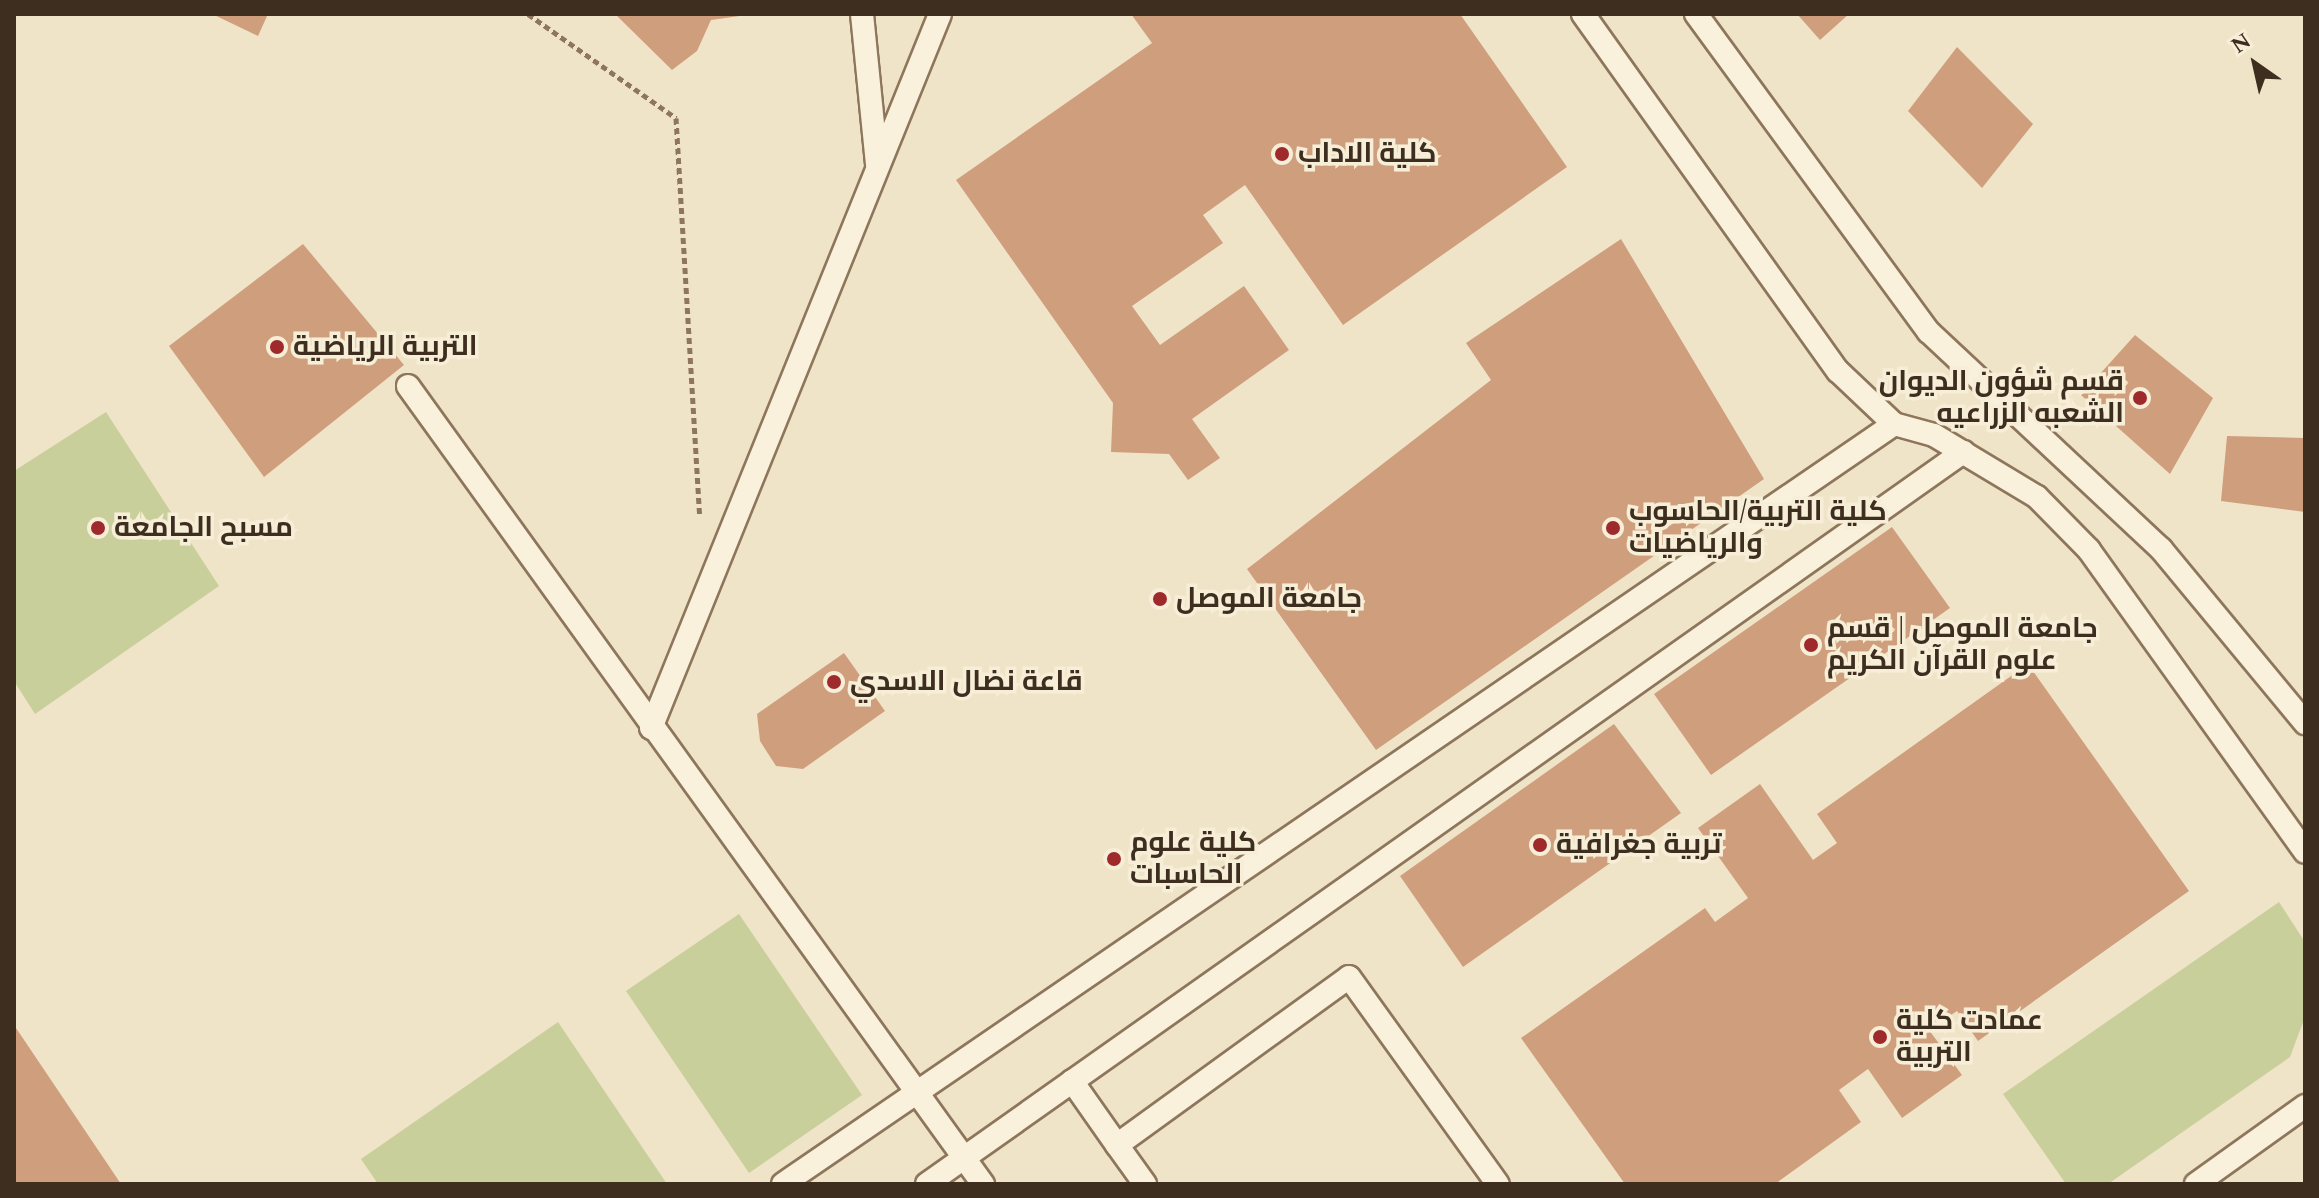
<!DOCTYPE html>
<meta charset="utf-8">
<style>
body{margin:0}
#map{position:relative;width:2319px;height:1198px;overflow:hidden;background:#f0e4c8;font-family:Spectral,Cairo,serif}
div>[style]{position:absolute}
[style*='--x']{left:calc(var(--x)*1px);top:calc(var(--y)*1px);width:calc(var(--w)*1px);rotate:calc(var(--a)*1deg)}
.green>*{inset:0;background:#c9cf9b}
.building>*{inset:0;background:#cf9f7d}
.path>*{height:5px;margin-top:-2.5px;transform-origin:0;background:repeating-linear-gradient(90deg,#8d765c 0 6px,transparent 0 10px)}
.roads{filter:drop-shadow(2px 0 #8d765c) drop-shadow(-2px 0 #8d765c) drop-shadow(0 2px #8d765c) drop-shadow(0 -2px #8d765c)}
.lane>*{height:22px;margin:-11px;padding:0 11px;transform-origin:11px;border-radius:11px;background:#faf1dc}
.dots>*{width:22px;height:22px;translate:-50% -50%;box-sizing:border-box;border:4px solid #f7eed8;border-radius:50%}
span{translate:-50% -50%;white-space:nowrap;text-align:center;line-height:1.15;-webkit-text-stroke:7px #f7eed8;paint-order:stroke}
.poi-label{font-size:28px;color:#3d2e20;font-weight:700}
.left{translate:0 -50%;text-align:left}
.right{translate:-100% -50%;text-align:right}
.frame{position:absolute;inset:0;border:16px solid #3d2e20;pointer-events:none}
.north{position:absolute;left:2215px;top:24px;width:80px;height:80px;-webkit-text-stroke:6px #f7eed8;paint-order:stroke;rotate:326deg;font-size:22px;font-weight:700;line-height:32px;text-align:center;color:#3d2e20}
.north::after{content:'';display:block;margin:auto;width:28px;height:36px;background:#3d2e20;clip-path:polygon(50% 0,100% 100%,50% 72%,0 100%)}
</style>
<div id="map">
<div class="green">
<i style="clip-path:polygon(106px 412px,219px 586px,35px 714px,14px 681px,14px 471px)"></i>
<i style="clip-path:polygon(2279px 902px,2305px 942px,2305px 1017px,2290px 1057px,2108px 1184px,2066px 1184px,2003px 1094px)"></i>
<i style="clip-path:polygon(739px 914px,862px 1095px,749px 1173px,626px 991px)"></i>
<i style="clip-path:polygon(558px 1022px,667px 1184px,378px 1184px,361px 1159px)"></i>
</div>
<div class="building">
<i style="clip-path:polygon(212px 14px,268px 14px,258px 36px)"></i>
<i style="clip-path:polygon(615px 14px,754px 14px,711px 20px,697px 51px,672px 70px)"></i>
<i style="clip-path:polygon(1131px 14px,1460px 14px,1567px 167px,1343px 325px,1245px 185px,1203px 215px,1223px 243px,1132px 306px,1160px 345px,1244px 286px,1289px 350px,1192px 419px,1220px 458px,1188px 480px,1169px 454px,1111px 452px,1113px 403px,956px 180px,1152px 43px)"></i>
<i style="clip-path:polygon(1797px 14px,1849px 14px,1820px 40px)"></i>
<i style="clip-path:polygon(1957px 47px,2033px 124px,1982px 188px,1908px 111px)"></i>
<i style="clip-path:polygon(1621px 239px,1764px 479px,1376px 750px,1247px 569px,1491px 380px,1466px 343px)"></i>
<i style="clip-path:polygon(303px 244px,404px 365px,264px 477px,169px 346px)"></i>
<i style="clip-path:polygon(2135px 335px,2213px 398px,2170px 474px,2081px 395px)"></i>
<i style="clip-path:polygon(2227px 436px,2305px 438px,2305px 512px,2221px 501px)"></i>
<i style="clip-path:polygon(1892px 527px,1950px 608px,1711px 775px,1654px 694px)"></i>
<i style="clip-path:polygon(844px 653px,885px 711px,803px 769px,776px 766px,760px 741px,757px 714px)"></i>
<i style="clip-path:polygon(2028px 664px,2189px 891px,1978px 1041px,1957px 1011px,1929px 1030px,1962px 1075px,1902px 1118px,1868px 1069px,1839px 1090px,1861px 1122px,1775px 1184px,1625px 1184px,1521px 1038px,1705px 908px,1715px 922px,1748px 898px,1698px 828px,1760px 784px,1813px 860px,1837px 843px,1817px 814px)"></i>
<i style="clip-path:polygon(1614px 724px,1681px 813px,1463px 967px,1400px 876px)"></i>
<i style="clip-path:polygon(14px 1025px,121px 1184px,14px 1184px)"></i>
</div>
<div class="path">
<i style="--x:528;--y:14;--w:181;--a:35.1"></i>
<i style="--x:676;--y:118;--w:400;--a:86.6"></i>
</div>
<div class="roads">
<div class="lane">
<i style="--x:862;--y:14;--w:151;--a:84.3"></i>
<i style="--x:1583;--y:14;--w:439;--a:54.5"></i>
<i style="--x:1838;--y:371;--w:77;--a:43.4"></i>
<i style="--x:1894;--y:424;--w:41;--a:15.4"></i>
<i style="--x:1934;--y:435;--w:120;--a:31"></i>
<i style="--x:2037;--y:497;--w:74;--a:45.5"></i>
<i style="--x:2089;--y:550;--w:371;--a:54.4"></i>
<i style="--x:1696;--y:14;--w:394;--a:53.8"></i>
<i style="--x:1929;--y:332;--w:318;--a:43.1"></i>
<i style="--x:2161;--y:549;--w:226;--a:50.4"></i>
<i style="--x:408;--y:386;--w:984;--a:54.23"></i>
<i style="--x:651;--y:728;--w:770;--a:-67.96"></i>
<i style="--x:1072;--y:1081;--w:78;--a:54.9"></i>
<i style="--x:783;--y:1184;--w:1346;--a:-34.37"></i>
<i style="--x:927;--y:1184;--w:1269;--a:-35.24"></i>
<i style="--x:1145;--y:1184;--w:48;--a:-125.7"></i>
<i style="--x:1117;--y:1145;--w:286;--a:-35.9"></i>
<i style="--x:1349;--y:977;--w:255;--a:54.3"></i>
<i style="--x:2196;--y:1184;--w:134;--a:-35.6"></i>
</div>
</div>
<div class="dots">
<i style="left:1282px;top:154px;background:#9e2a2b"></i>
<i style="left:277px;top:347px;background:#9e2a2b"></i>
<i style="left:2140px;top:398px;background:#9e2a2b"></i>
<i style="left:98px;top:528px;background:#9e2a2b"></i>
<i style="left:1613px;top:528px;background:#9e2a2b"></i>
<i style="left:1160px;top:599px;background:#9e2a2b"></i>
<i style="left:1811px;top:645px;background:#9e2a2b"></i>
<i style="left:834px;top:682px;background:#9e2a2b"></i>
<i style="left:1540px;top:845px;background:#9e2a2b"></i>
<i style="left:1114px;top:859px;background:#9e2a2b"></i>
<i style="left:1880px;top:1037px;background:#9e2a2b"></i>
</div>
<div class="poi-label">
<span class="left" style="left:1298px;top:154px">كلية الاداب</span>
<span class="left" style="left:293px;top:347px">التربية الرياضية</span>
<span class="right" style="left:2124px;top:398px">قسم شؤون الديوان<br>الشعبه الزراعيه</span>
<span class="left" style="left:1629px;top:528px">كلية التربية/الحاسوب<br>والرياضيات</span>
<span class="left" style="left:114px;top:528px">مسبح الجامعة</span>
<span class="left" style="left:1176px;top:599px">جامعة الموصل</span>
<span class="left" style="left:1827px;top:645px">جامعة الموصل | قسم<br>علوم القرآن الكريم</span>
<span class="left" style="left:850px;top:682px">قاعة نضال الاسدي</span>
<span class="left" style="left:1130px;top:859px">كلية علوم<br>الحاسبات</span>
<span class="left" style="left:1556px;top:845px">تربية جغرافية</span>
<span class="left" style="left:1896px;top:1037px">عمادت كلية<br>التربية</span>
</div>
<div class="frame"></div>
<div class="north">N</div>
</div>
